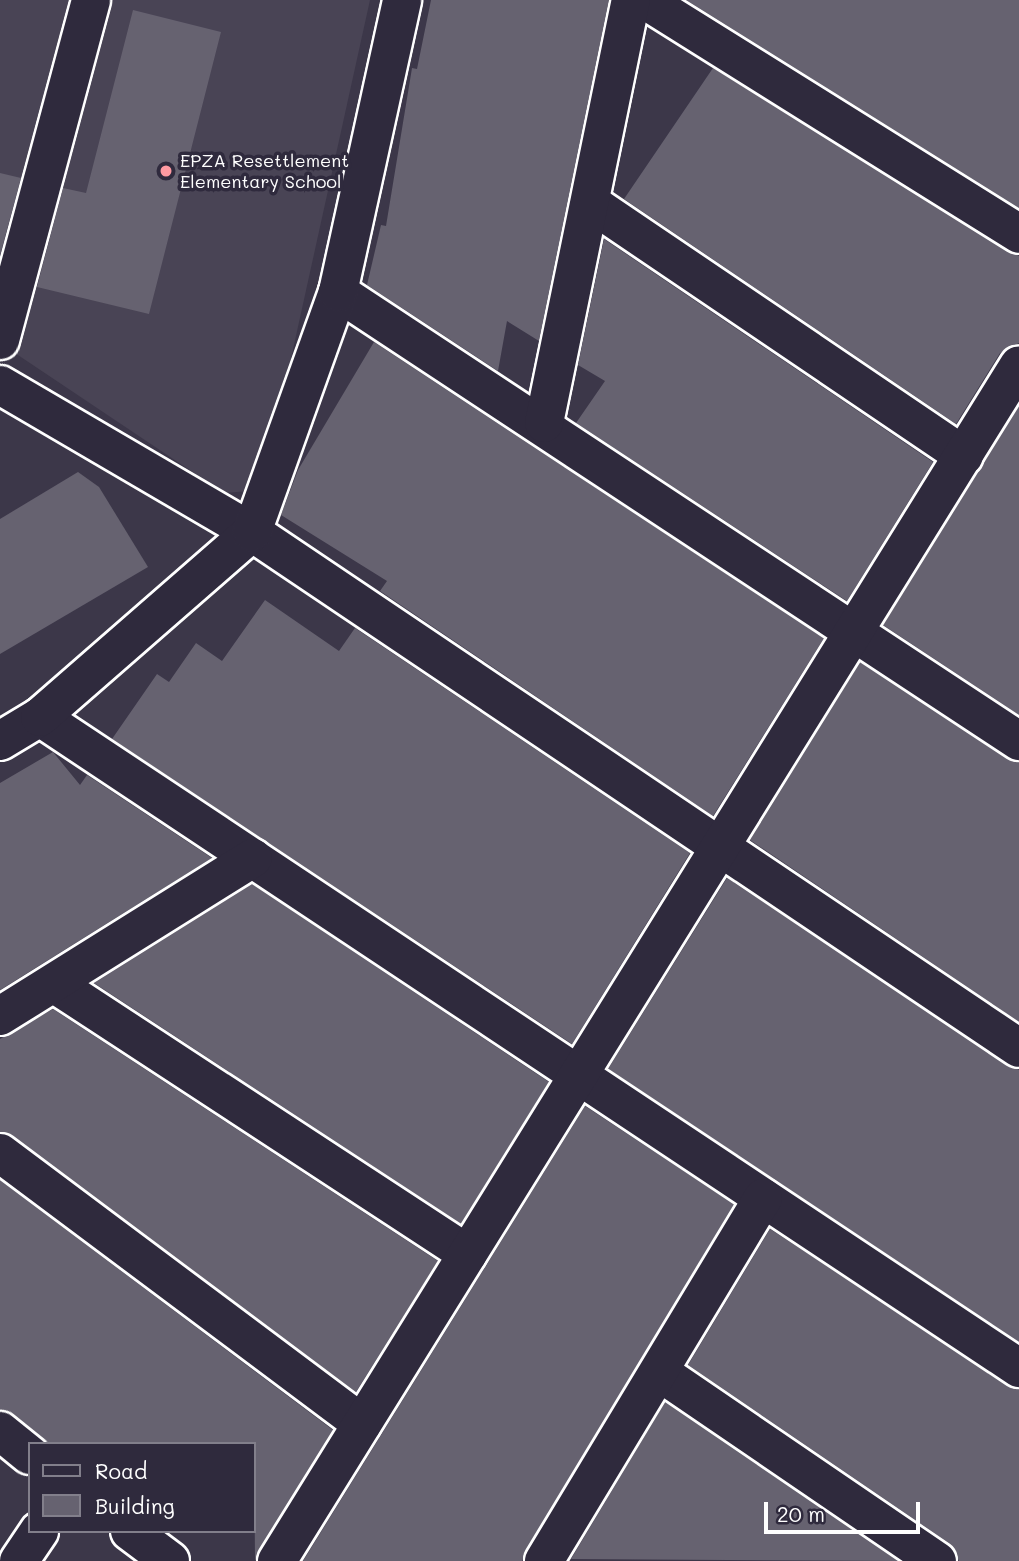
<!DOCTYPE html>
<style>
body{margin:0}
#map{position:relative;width:1019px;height:1561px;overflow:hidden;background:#3c3749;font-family:Mali,sans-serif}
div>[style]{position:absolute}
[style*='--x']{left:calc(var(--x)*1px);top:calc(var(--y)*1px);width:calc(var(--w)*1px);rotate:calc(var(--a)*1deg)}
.built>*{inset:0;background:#494455}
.building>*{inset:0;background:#666270}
.roads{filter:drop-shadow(2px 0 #fff) drop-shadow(-2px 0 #fff) drop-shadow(0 2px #fff) drop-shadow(0 -2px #fff)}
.minor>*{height:38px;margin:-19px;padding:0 19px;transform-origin:19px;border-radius:19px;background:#2f2a3d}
.dots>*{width:19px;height:19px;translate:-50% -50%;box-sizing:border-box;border:4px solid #2f2a3d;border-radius:50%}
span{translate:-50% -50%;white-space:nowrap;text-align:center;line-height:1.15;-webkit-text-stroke:7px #2f2a3d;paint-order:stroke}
.poi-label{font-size:18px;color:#fff}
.left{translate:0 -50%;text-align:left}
.legend{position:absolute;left:28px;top:1442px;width:228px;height:91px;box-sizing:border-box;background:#2f2a3d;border:2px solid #827f8b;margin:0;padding:9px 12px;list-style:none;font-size:21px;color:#fff}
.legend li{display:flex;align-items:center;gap:14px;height:35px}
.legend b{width:35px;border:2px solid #827f8b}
.scale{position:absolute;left:764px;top:1502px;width:156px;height:32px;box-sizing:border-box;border:4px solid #fff;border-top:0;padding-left:9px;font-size:21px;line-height:24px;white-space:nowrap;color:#fff;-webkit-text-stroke:5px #2f2a3d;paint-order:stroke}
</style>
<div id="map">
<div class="built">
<i style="clip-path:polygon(0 0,370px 0,262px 490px,224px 493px,0 343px)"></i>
</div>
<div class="building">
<i style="clip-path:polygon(431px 0,609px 0,539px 341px,507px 321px,498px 371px,367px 285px,381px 225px,386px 226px,412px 68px,417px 69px)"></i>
<i style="clip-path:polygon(686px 0,1019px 0,1019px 208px)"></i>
<i style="clip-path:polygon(133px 10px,221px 32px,149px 314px,37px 287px,63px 188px,86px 193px)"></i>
<i style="clip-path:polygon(713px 68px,1019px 256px,1019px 343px,1000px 353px,956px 424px,624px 199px)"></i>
<i style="clip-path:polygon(0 173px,21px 178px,0 255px)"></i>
<i style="clip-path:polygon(604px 239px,933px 462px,847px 601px,576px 423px,605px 381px,578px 365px)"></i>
<i style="clip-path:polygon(374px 342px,824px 638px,713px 816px,380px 591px,387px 581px,281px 515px,298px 470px)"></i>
<i style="clip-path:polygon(1019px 406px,1019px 715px,883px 625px)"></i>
<i style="clip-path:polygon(78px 472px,99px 487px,148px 567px,0 654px,0 519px)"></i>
<i style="clip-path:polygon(265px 600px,339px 651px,355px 628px,690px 853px,572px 1044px,112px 739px,157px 674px,169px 682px,196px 643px,222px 661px)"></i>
<i style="clip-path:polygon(860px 662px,1019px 763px,1019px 1022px,750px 840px)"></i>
<i style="clip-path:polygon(53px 752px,80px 785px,87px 775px,212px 858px,0 990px,0 783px)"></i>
<i style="clip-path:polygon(727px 878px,1019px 1070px,1019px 1342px,608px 1069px)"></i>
<i style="clip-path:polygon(252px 884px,549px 1082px,461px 1224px,94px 983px)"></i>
<i style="clip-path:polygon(53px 1009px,438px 1261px,356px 1392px,0 1132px,0 1039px)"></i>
<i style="clip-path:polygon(585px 1106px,734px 1204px,522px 1561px,303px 1561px)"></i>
<i style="clip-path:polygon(0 1180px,333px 1430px,255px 1561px,254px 1444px,48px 1444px,0 1410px)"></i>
<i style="clip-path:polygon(770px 1229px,1019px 1390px,1019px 1561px,959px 1561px,949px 1543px,688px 1365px)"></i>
<i style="clip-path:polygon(665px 1402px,898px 1561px,571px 1559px)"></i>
</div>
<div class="roads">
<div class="minor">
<i style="--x:645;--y:0;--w:441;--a:32"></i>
<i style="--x:592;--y:204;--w:449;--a:34.1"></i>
<i style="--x:338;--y:292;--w:816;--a:33.4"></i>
<i style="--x:0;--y:340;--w:352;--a:-75"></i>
<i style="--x:0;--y:385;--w:292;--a:30.3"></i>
<i style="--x:252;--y:532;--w:924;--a:33.93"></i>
<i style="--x:544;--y:423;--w:432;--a:-78.4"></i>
<i style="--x:40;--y:717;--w:1176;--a:33.62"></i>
<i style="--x:0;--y:741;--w:47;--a:-31"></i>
<i style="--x:40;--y:717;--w:281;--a:-41.1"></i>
<i style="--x:252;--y:532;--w:255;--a:-70.3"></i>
<i style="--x:338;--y:292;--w:299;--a:-77.6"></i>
<i style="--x:55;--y:984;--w:493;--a:33.2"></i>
<i style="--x:0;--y:1016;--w:298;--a:-32"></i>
<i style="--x:0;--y:1153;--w:452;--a:36.8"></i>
<i style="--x:661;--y:1373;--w:334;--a:34.3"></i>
<i style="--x:0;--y:1431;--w:38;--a:39"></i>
<i style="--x:130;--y:1531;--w:50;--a:36.9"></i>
<i style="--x:19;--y:1561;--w:36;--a:-56"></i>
<i style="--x:277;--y:1561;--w:1407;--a:-58.18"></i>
<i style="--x:544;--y:1561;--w:424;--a:-58.9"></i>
</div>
</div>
<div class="dots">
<i style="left:166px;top:171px;background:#ff9aa2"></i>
</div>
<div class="poi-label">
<span class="left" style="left:180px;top:171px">EPZA Resettlement<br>Elementary School</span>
</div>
<ul class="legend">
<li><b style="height:9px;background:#2f2a3d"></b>Road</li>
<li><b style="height:19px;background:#666270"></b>Building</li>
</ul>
<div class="scale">20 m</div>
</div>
